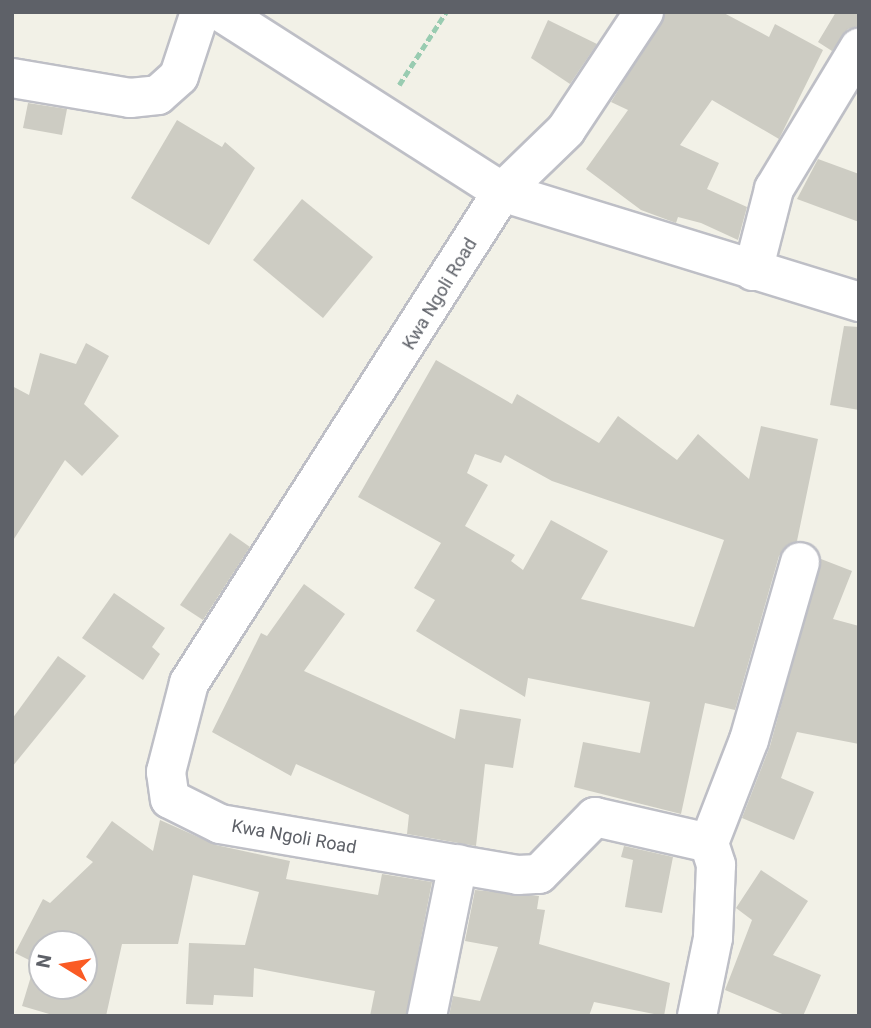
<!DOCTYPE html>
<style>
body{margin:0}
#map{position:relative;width:871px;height:1028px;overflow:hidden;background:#f2f1e7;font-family:Roboto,sans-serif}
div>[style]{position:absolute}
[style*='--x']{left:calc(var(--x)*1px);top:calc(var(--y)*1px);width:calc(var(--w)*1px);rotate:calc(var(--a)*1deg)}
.building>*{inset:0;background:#cdccc3}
.path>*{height:4.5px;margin-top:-2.25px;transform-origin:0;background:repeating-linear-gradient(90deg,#99ccb1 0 7px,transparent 0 10.5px)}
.roads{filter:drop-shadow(2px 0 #bebfc6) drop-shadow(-2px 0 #bebfc6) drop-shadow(0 2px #bebfc6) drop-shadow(0 -2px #bebfc6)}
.minor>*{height:38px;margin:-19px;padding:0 19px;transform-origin:19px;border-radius:19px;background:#fff}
span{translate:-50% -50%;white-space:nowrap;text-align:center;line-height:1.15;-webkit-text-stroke:5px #fff;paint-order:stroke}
.street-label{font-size:18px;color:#5e6168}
.frame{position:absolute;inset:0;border:14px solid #5e6168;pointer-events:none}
.north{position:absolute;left:28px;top:930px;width:70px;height:70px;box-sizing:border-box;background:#fff;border:2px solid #bfc0c3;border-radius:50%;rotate:281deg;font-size:19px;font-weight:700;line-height:28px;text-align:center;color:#5e6168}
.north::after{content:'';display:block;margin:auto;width:24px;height:32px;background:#fa5b24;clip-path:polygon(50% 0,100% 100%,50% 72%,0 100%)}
</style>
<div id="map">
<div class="building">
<i style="clip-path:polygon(666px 12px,722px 12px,769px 37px,775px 24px,823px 50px,779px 139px,712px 100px,680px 145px,719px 163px,707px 189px,747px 207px,738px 240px,701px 223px,678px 217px,676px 223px,641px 210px,586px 169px,628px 110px,611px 102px)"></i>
<i style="clip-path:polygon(836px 12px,859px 12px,859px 26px,848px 29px,832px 51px,818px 42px)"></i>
<i style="clip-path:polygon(548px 20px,597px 44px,570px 84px,531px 58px)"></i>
<i style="clip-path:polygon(28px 103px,67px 109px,62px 135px,23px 128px)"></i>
<i style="clip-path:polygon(177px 120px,222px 147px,225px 142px,255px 168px,209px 245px,131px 198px)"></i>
<i style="clip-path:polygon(818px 159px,859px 174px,859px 222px,797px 199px)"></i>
<i style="clip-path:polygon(302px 199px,373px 257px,323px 318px,253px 260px)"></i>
<i style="clip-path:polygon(844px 326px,859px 327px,859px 410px,830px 405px)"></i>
<i style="clip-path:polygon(86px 343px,109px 356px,84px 404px,119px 436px,82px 476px,65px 460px,12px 542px,12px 386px,29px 395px,40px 353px,76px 364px)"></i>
<i style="clip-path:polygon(evenodd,436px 360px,512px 404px,517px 394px,599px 443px,618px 416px,677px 460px,698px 434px,749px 479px,761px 426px,818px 439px,797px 541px,779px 556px,735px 710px,705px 703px,681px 814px,574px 787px,583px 742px,640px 753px,650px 702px,528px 678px,525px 697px,416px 631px,435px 600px,414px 588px,441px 543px,358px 497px,436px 360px,475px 454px,501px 463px,505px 455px,552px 481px,724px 540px,694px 627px,581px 599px,608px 551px,551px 520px,523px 570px,511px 561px,515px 555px,465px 526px,488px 485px,467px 473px,475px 454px)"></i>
<i style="clip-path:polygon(230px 533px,250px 547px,203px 620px,180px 605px)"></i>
<i style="clip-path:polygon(821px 559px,852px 571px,833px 619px,859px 626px,859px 744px,797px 732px,781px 778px,814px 792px,794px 840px,742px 818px,770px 746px)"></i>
<i style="clip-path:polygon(304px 584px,345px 614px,304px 671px,455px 739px,460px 709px,521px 719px,513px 768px,485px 764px,476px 846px,407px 834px,409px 815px,296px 764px,291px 776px,212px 732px,261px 633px,267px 636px)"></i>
<i style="clip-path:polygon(114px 593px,165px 628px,152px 647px,160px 654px,143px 680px,82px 638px)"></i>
<i style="clip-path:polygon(58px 656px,86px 676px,12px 767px,12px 719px)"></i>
<i style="clip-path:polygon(evenodd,160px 820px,216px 845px,290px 861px,286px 879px,378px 895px,382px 874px,432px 882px,406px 1016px,370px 1016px,375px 991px,254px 968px,253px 997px,214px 995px,213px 1005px,186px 1004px,189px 943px,245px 945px,259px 892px,193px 875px,178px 944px,122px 944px,106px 1016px,56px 1016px,22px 1006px,35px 963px,15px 953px,43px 899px,50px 903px,93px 862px,86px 857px,112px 821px,153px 851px,160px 820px,42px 944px,84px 944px,84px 986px,42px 986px,42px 944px)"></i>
<i style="clip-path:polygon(624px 846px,673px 857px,662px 913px,625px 907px,633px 860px,621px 857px)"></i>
<i style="clip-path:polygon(761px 870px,808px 901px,773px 955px,821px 975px,803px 1016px,787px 1016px,725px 990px,752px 920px,736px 908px)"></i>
<i style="clip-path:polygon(475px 890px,539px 896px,537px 909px,545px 910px,539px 944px,670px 983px,664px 1016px,594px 1002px,589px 1016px,449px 1016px,453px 996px,480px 1001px,498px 947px,465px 941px)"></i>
</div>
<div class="path">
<i style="--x:399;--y:85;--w:87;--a:-57.2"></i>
</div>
<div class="roads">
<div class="minor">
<i style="--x:221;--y:12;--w:334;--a:32.6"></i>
<i style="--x:502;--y:192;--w:374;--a:17.1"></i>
<i style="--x:644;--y:12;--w:141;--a:123.5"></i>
<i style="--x:566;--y:130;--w:89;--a:135.9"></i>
<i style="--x:502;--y:192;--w:582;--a:122.52"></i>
<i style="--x:189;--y:683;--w:92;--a:104.5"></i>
<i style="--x:166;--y:772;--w:27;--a:82"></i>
<i style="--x:170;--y:799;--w:56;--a:26.6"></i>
<i style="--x:220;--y:824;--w:302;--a:9.7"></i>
<i style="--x:518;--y:875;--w:21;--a:-3"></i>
<i style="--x:539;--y:874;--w:80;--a:-45.5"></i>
<i style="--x:595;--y:817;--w:117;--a:12.8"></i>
<i style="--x:709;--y:843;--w:23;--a:72"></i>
<i style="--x:716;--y:865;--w:73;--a:92.4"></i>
<i style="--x:713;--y:938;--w:80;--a:101.6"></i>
<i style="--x:12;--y:78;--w:120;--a:9.6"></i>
<i style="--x:130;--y:98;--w:28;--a:-6"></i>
<i style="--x:158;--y:95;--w:28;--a:-42"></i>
<i style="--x:179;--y:76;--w:67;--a:-71.8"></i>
<i style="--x:753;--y:271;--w:85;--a:-75.6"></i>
<i style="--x:774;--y:189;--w:165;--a:-58.9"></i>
<i style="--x:709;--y:843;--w:110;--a:-68.8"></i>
<i style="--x:749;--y:740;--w:185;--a:-74"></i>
<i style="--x:427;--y:1016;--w:155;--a:-78.5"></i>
</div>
</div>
<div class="street-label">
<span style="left:440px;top:294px;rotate:-59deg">Kwa Ngoli Road</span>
<span style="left:294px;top:837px;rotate:10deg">Kwa Ngoli Road</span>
</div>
<div class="frame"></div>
<div class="north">N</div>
</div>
